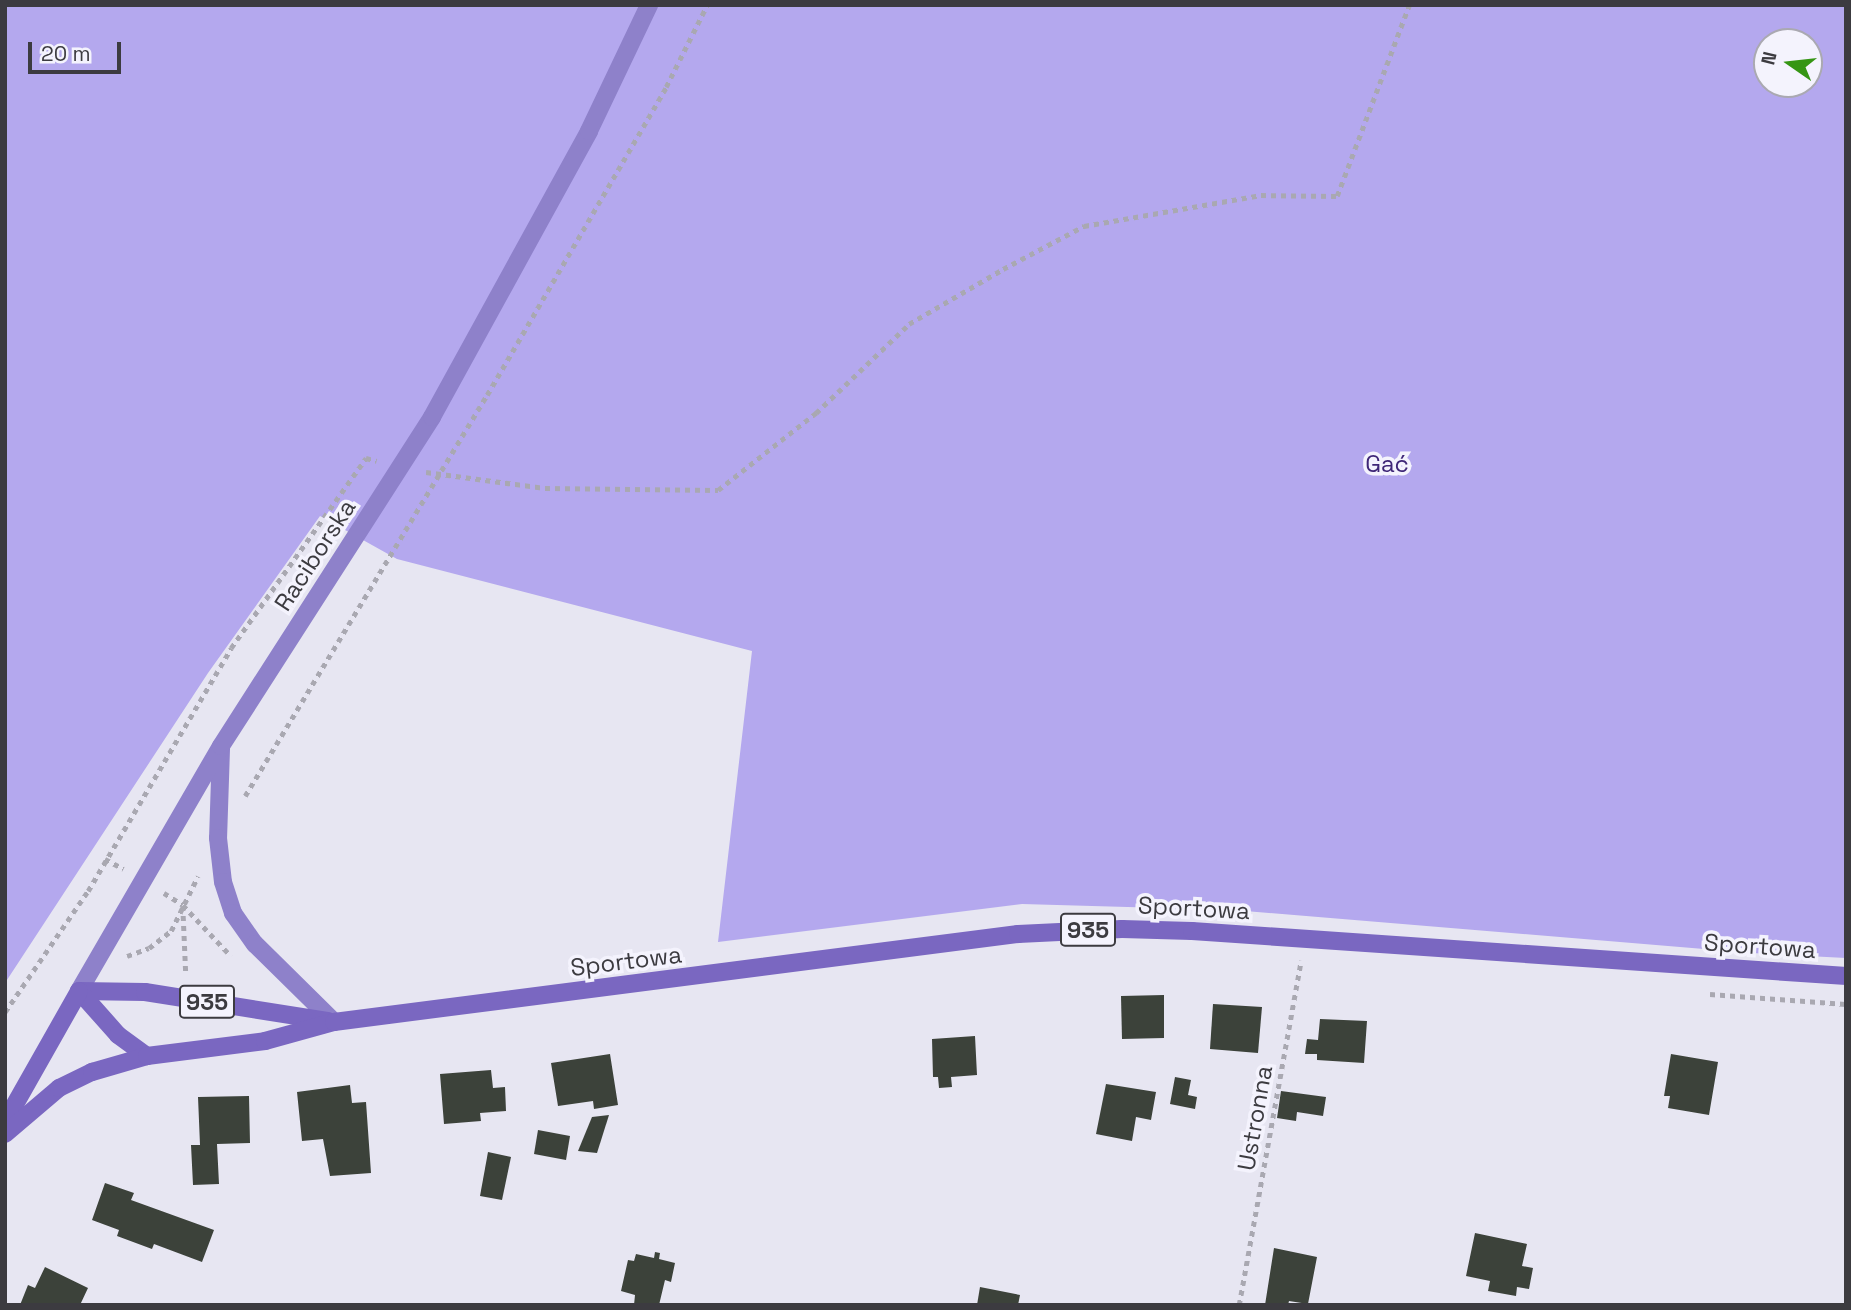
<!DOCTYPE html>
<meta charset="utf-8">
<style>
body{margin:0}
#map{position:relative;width:1851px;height:1310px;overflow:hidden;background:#e7e6f2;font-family:"Space Grotesk",sans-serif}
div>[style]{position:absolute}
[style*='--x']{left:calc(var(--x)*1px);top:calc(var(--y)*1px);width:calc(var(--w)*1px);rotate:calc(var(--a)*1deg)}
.forest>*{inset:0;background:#b4a8ee}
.building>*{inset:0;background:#3c423a}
.path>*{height:4.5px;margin-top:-2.25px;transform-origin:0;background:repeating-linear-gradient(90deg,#a9a8b1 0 5px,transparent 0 10px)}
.secondary>*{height:18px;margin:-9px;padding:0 9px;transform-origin:9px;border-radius:9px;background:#8e81ca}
.primary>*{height:18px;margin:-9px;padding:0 9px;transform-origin:9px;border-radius:9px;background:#7a67c1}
span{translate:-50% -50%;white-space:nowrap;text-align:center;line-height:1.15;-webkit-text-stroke:7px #f4f3fd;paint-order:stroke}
.shield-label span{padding:2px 5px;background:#f4f3fd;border:2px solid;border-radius:5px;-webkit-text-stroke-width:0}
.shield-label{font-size:23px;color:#3c3b40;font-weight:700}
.park-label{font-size:24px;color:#3e2677}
.street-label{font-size:24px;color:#3c3b40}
.frame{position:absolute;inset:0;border:7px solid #3c3b40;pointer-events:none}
.north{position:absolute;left:1753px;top:28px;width:70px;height:70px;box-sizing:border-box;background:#f4f3fd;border:2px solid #aaa9b1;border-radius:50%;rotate:284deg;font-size:19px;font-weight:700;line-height:28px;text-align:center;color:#3c3b40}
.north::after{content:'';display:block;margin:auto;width:24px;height:32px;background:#359514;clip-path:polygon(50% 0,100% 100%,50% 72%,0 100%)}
.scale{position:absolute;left:28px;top:42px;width:93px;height:32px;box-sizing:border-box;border:4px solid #3c3b40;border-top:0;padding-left:9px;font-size:21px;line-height:24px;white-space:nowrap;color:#3c3b40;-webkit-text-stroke:5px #f4f3fd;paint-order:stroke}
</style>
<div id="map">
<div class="forest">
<i style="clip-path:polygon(evenodd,5px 5px,1846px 5px,1846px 958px,1752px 953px,1233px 910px,1022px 904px,718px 942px,752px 651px,397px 559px,320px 516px,208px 673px,5px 983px,5px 5px,1767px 42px,1809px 42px,1809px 84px,1767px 84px,1767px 42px)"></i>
</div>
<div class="building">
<i style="clip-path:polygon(1164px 995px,1164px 1038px,1122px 1039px,1121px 996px)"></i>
<i style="clip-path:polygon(1213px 1004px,1262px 1007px,1258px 1053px,1210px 1049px)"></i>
<i style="clip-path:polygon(1320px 1019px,1367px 1021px,1364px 1063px,1317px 1060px,1317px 1054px,1305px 1054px,1307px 1039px,1318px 1040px)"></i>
<i style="clip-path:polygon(975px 1036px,977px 1075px,951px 1077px,952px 1087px,939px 1088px,938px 1077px,933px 1077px,932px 1039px)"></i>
<i style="clip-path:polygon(610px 1054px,618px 1105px,594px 1109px,593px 1101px,558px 1106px,551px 1063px)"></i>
<i style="clip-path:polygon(1671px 1054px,1718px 1062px,1709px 1115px,1668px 1108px,1670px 1096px,1664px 1096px)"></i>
<i style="clip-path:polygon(491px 1070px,493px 1088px,505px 1087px,506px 1111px,480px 1113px,481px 1121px,444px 1124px,440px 1074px)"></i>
<i style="clip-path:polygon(1175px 1077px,1191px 1080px,1188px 1095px,1197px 1097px,1195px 1109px,1170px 1104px)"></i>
<i style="clip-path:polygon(1106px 1084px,1156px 1092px,1151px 1120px,1136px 1117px,1132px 1141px,1096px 1134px)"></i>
<i style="clip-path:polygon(350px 1085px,352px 1103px,366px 1102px,371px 1173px,330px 1176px,323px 1139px,302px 1141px,297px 1092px)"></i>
<i style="clip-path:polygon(1281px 1091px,1326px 1097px,1323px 1116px,1297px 1112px,1296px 1121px,1277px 1118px)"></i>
<i style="clip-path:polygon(249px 1096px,250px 1143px,217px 1144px,219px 1184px,193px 1185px,191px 1145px,200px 1145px,198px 1097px)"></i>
<i style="clip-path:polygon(609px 1115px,597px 1153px,578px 1151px,592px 1117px)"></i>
<i style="clip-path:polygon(538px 1130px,570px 1136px,566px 1160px,534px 1154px)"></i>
<i style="clip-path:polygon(488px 1152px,511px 1157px,502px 1200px,480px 1196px)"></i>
<i style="clip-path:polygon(105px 1183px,134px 1193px,131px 1200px,214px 1230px,202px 1262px,154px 1244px,152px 1249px,117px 1236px,119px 1230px,92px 1220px)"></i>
<i style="clip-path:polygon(1475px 1233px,1527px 1244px,1522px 1266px,1533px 1268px,1529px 1289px,1517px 1287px,1516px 1296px,1488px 1291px,1490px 1281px,1466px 1276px)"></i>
<i style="clip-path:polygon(1274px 1248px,1317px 1257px,1308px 1304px,1289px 1301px,1288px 1305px,1265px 1305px)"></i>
<i style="clip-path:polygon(655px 1252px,660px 1253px,659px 1259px,675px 1263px,671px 1282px,665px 1280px,659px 1305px,634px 1305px,635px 1295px,621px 1291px,628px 1260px,634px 1261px,636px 1254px,654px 1258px)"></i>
<i style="clip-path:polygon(45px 1267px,88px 1288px,80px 1305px,20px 1305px,28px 1285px,35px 1288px)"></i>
<i style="clip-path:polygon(980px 1287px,1020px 1295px,1018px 1305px,977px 1305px)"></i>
</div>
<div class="path">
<i style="--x:426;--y:472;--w:120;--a:7.7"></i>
<i style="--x:545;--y:488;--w:173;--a:0.7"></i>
<i style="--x:718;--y:490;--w:125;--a:-38.2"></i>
<i style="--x:816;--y:413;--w:129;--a:-43.7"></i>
<i style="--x:909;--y:324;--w:109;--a:-30.3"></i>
<i style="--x:1003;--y:269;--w:92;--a:-28"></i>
<i style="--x:1084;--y:226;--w:180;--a:-9.9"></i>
<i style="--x:1261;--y:195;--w:76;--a:0.8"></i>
<i style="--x:1337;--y:196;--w:204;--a:-69.3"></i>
<i style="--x:245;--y:796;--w:468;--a:-58.9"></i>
<i style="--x:487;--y:395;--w:356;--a:-59.8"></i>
<i style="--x:666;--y:87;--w:92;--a:-63.4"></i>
<i style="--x:105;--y:859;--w:21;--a:28"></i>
<i style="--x:164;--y:893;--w:22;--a:32"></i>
<i style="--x:183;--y:905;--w:70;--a:46.7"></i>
<i style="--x:183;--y:906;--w:68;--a:87.5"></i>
<i style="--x:127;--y:956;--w:23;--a:-20"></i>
<i style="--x:149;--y:948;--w:28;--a:-38"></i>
<i style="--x:171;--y:931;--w:61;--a:-63.9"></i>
<i style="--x:1710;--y:994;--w:136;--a:4.2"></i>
<i style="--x:5;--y:1012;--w:147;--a:-55.6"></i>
<i style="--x:88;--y:891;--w:282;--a:-59.5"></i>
<i style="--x:231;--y:648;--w:233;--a:-54.6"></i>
<i style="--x:366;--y:458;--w:11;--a:15"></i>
<i style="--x:1239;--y:1305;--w:350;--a:-79.8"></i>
</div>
<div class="secondary">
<i style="--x:221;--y:749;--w:89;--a:91.9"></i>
<i style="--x:218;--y:838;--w:44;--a:83.5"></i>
<i style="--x:223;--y:882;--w:33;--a:72"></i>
<i style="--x:233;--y:913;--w:38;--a:55"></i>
<i style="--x:255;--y:944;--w:111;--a:44.6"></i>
<i style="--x:79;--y:991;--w:283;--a:-59.9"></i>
<i style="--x:221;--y:746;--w:391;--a:-57.3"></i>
<i style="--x:432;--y:417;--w:326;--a:-61.2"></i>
<i style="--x:589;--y:131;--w:140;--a:-64.5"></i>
</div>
<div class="primary">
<i style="--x:79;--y:991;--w:66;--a:0.9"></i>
<i style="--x:145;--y:992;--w:186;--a:9"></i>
<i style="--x:79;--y:991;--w:59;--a:48.4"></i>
<i style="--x:118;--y:1035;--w:36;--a:36"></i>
<i style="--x:5;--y:1122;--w:150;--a:-60.5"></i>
<i style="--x:5;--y:1134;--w:71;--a:-40.4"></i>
<i style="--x:59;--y:1088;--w:37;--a:-26"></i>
<i style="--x:92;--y:1072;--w:57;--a:-16.2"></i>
<i style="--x:147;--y:1056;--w:119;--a:-7.2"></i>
<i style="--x:265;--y:1041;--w:72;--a:-15.4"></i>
<i style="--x:334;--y:1022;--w:690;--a:-7.33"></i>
<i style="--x:1018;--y:934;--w:104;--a:-2.8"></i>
<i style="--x:1122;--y:929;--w:70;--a:1.6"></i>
<i style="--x:1192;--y:931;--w:656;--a:3.94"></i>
</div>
<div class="shield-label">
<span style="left:1088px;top:930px">935</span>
<span style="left:207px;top:1002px">935</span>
</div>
<div class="park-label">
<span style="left:1387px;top:464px">Gać</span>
</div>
<div class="street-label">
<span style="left:315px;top:555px;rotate:-57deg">Raciborska</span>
<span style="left:1194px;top:908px;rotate:3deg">Sportowa</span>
<span style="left:1760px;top:946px;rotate:4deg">Sportowa</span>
<span style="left:626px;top:961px;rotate:-7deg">Sportowa</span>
<span style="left:1255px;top:1118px;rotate:-80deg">Ustronna</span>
</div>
<div class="frame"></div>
<div class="north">N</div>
<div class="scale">20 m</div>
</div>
